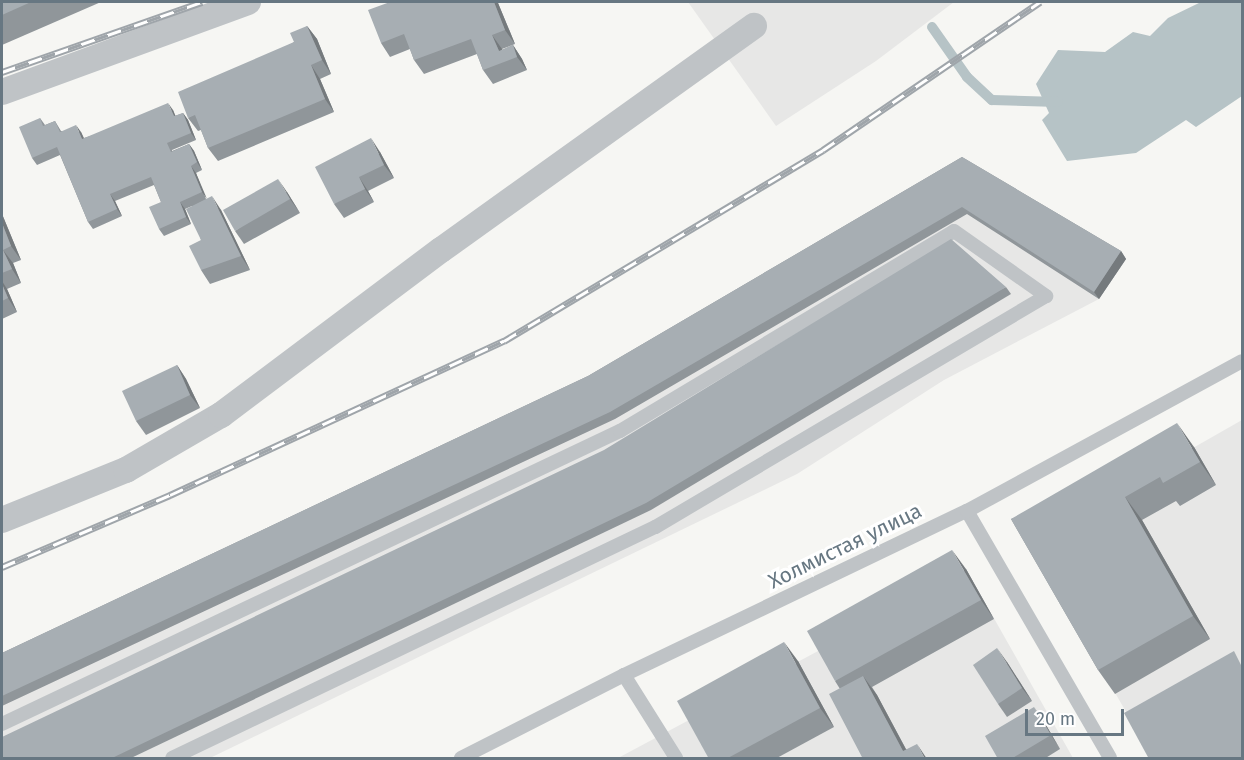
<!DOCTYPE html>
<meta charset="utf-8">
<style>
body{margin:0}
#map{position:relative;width:1244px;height:760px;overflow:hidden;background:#f6f6f3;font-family:"Fira Sans",sans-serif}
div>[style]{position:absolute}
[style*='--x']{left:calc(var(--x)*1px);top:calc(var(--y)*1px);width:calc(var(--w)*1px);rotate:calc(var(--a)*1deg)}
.built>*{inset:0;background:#e7e7e6}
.water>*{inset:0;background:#b6c3c6}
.stream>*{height:10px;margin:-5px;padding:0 5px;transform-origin:5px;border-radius:5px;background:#b6c3c6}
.service>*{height:14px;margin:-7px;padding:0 7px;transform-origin:7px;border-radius:7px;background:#bfc3c6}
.minor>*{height:26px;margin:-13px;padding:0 13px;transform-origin:13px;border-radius:13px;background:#bfc3c6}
.rail>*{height:7px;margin-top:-3.5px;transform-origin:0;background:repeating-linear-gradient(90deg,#fff 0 14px,#9fa5aa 0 28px);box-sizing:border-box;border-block:2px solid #9fa5aa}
.wall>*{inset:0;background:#90969a}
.shaded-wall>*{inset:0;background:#757a7d}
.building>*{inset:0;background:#a7aeb3}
span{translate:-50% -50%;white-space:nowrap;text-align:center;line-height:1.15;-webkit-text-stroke:6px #fff;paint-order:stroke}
.street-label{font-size:21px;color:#677782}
.frame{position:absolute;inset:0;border:3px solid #677782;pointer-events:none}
.scale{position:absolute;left:1025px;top:709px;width:99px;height:27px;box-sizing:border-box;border:3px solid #677782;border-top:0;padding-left:8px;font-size:18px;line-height:21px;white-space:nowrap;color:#677782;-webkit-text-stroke:4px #fff;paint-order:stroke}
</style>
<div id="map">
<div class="built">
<i style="clip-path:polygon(688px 2px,954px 2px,876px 61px,776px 126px)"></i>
<i style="clip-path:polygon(967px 164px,1099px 299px,944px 380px,797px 474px,210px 758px,2px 758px,2px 662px,593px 383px)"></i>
<i style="clip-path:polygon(1242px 420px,1242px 758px,1140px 736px,1028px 542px)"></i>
<i style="clip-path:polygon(966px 569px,1073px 758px,618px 758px,820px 650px)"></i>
</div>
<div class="water">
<i style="clip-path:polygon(1201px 2px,1242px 2px,1242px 96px,1196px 127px,1186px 120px,1136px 153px,1067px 161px,1042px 120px,1049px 113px,1036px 84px,1058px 50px,1105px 52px,1133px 32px,1150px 36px,1168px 18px)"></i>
</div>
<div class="stream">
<i style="--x:932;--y:27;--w:61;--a:55"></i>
<i style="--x:967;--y:77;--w:34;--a:43"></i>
<i style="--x:992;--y:100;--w:66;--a:1.7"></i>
</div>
<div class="service">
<i style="--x:967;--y:511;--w:285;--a:59.9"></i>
<i style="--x:624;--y:675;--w:98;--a:57.9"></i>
<i style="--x:2;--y:724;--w:684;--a:-25.37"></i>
<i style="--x:620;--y:431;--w:389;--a:-30.9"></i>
<i style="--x:954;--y:231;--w:113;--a:35.2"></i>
<i style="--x:1046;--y:296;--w:454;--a:149.4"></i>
<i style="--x:655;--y:527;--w:535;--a:154.44"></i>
<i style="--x:461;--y:758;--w:183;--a:-27"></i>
<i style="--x:624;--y:675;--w:380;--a:-25.6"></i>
<i style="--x:967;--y:511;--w:313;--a:-28.6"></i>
</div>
<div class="minor">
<i style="--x:2;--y:92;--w:262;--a:-20.1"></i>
<i style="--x:2;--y:520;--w:134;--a:-22"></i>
<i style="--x:126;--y:470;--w:110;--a:-30.1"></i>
<i style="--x:221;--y:415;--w:275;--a:-36.9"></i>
<i style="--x:441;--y:250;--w:385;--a:-35.6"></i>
</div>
<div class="rail">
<i style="--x:2;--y:72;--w:212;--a:-19.3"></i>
<i style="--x:2;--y:567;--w:183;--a:-23.2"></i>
<i style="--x:170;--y:495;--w:368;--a:-24.8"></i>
<i style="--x:504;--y:341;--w:372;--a:-30.9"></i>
<i style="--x:823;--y:150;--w:263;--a:-34.3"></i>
</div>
<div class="wall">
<i style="clip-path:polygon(2px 2px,101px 2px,2px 45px)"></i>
<i style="clip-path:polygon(390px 2px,502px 2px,498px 3px,515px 44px,502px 49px,502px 50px,513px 45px,522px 59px,527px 70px,493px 84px,483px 70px,477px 54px,424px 74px,414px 60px,410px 49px,390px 57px,381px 43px)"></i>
<i style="clip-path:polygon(307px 26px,317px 39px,331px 74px,320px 79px,334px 112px,218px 161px,208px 148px,201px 130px,198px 131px,188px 118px,294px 42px)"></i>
<i style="clip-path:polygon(173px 110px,175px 116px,183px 113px,188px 120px,196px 140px,172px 150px,172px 151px,189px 144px,194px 151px,202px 170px,196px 173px,206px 199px,221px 210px,250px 270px,210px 284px,201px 270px,201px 240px,192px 206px,185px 209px,191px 224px,164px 236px,159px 229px,161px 202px,154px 185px,115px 201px,122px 216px,93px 229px,88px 222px,60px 155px,37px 165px,32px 158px,40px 118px,45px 125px,55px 121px,61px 131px,81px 132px,84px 138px)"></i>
<i style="clip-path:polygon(380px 152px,394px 178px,368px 191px,374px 202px,344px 218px,334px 204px)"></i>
<i style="clip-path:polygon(962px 157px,1121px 251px,1126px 259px,1099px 299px,967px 214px,615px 419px,2px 706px,2px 653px,588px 376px)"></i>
<i style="clip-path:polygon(287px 192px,300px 213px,244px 244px,235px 231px)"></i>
<i style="clip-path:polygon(2px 214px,21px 260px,13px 263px,21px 283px,7px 289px,17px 312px,2px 319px)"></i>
<i style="clip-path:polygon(1006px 287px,1011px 294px,651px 510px,129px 759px,2px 759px)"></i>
<i style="clip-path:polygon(177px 365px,186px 379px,200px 408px,146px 435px,136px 421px)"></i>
<i style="clip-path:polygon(1194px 447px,1216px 485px,1180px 506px,1176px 501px,1142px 520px,1210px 639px,1115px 694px,1098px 670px,1011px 519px)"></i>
<i style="clip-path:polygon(966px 569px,994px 619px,872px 687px,877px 695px,906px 749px,927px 759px,863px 759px,840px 689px,835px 681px)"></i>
<i style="clip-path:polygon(798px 661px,834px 727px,775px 759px,709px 759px)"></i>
<i style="clip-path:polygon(1007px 662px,1032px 701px,1007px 717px,998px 704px)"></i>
<i style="clip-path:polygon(1043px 720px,1060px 749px,1044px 759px,998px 759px)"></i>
</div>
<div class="shaded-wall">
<i style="clip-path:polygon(494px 2px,497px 2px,498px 3px,515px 44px,505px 30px)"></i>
<i style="clip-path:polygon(307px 26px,317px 39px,331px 74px,322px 60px)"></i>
<i style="clip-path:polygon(492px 35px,502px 49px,507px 61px,499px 51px)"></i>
<i style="clip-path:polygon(513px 45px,522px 59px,527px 70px,517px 57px)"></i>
<i style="clip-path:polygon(311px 65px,320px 79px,334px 112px,325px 99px)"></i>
<i style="clip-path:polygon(168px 103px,173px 110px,179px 124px,174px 116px)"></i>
<i style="clip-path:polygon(183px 113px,188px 120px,196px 140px,191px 133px)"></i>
<i style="clip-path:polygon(76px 125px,81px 132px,87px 146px,82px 139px)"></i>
<i style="clip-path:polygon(371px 138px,380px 152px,394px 178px,384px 165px)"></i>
<i style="clip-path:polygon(189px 144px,194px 151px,202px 170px,197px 162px)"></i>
<i style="clip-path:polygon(191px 166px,196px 173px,207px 199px,202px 192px)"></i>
<i style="clip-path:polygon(359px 177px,368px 191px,374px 202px,365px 189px)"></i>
<i style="clip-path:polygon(278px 179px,287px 192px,300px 213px,290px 199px)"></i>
<i style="clip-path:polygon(110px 194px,115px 201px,122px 216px,117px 209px)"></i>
<i style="clip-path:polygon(212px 196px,221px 210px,250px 270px,241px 256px)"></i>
<i style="clip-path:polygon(180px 202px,185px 209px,191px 224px,186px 217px)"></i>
<i style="clip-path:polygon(2px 214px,21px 260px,11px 246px,2px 223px)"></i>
<i style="clip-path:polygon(3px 250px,13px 263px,21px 283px,12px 269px)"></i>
<i style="clip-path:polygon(1121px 251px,1126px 259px,1099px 299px,1094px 292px)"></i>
<i style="clip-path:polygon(2px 281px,7px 289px,17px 312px,8px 298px,2px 284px)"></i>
<i style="clip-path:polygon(177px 365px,186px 379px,200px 408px,190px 395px)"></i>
<i style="clip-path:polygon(1177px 423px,1194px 447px,1216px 485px,1200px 462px)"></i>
<i style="clip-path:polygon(1125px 497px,1142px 520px,1210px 639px,1193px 616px)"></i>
<i style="clip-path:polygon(952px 550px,966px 569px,994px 619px,981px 600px)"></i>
<i style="clip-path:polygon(784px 642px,798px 661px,834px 727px,820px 708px)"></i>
<i style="clip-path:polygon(997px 648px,1007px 662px,1032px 701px,1022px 688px)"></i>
<i style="clip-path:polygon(863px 676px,877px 695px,911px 759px,903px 751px)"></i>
<i style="clip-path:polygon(1034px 707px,1043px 720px,1060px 749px,1051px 735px)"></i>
<i style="clip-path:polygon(917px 744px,927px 759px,925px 759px)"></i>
</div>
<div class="building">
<i style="clip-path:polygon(2px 2px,31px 2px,2px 15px)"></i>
<i style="clip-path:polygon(390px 2px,494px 2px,505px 30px,492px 35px,499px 51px,513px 45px,517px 57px,483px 70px,471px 39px,414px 60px,404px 34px,381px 43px,368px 10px)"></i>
<i style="clip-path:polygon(307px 26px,322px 60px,311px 65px,325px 99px,208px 148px,195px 115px,188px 118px,178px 92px,294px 42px,290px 33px)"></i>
<i style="clip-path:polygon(168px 103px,174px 116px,183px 113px,191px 133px,167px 143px,171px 152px,189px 144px,197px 162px,191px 166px,202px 192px,180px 202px,186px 217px,159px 229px,149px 207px,161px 202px,151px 177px,110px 194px,117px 209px,88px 222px,57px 147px,32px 158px,19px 127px,40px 118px,43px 126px,55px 121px,60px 132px,76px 125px,82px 139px)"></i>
<i style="clip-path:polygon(371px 138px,384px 165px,359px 177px,365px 189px,334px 204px,315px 167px)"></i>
<i style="clip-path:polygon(962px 157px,1121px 251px,1094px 292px,962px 207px,610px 412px,2px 696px,2px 653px,588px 376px)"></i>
<i style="clip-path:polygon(278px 179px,290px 199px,235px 231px,223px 210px)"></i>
<i style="clip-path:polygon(212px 196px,241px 256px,201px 270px,189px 246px,201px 240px,186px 209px)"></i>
<i style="clip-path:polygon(2px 223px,11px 246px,3px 250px,12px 269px,2px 273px)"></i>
<i style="clip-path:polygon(951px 239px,1006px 287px,646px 503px,110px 759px,2px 759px,2px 737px,604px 450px)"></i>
<i style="clip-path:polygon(2px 284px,8px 298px,2px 301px)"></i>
<i style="clip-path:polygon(177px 365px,190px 395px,136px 421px,122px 391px)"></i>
<i style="clip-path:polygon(1177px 423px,1200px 462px,1163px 483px,1160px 477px,1125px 497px,1193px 616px,1098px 670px,1011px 519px)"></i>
<i style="clip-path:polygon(952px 550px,981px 600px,835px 681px,807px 631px)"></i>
<i style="clip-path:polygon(784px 642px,820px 708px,726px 759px,709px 759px,677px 701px)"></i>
<i style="clip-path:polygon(997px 648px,1022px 688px,998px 704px,973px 665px)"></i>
<i style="clip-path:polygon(1234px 651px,1242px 667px,1242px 759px,1149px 759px,1124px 713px)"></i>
<i style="clip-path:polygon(863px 676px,903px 751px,917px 744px,925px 759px,863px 759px,829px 694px)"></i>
<i style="clip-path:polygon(1034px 707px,1051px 735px,1011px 759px,998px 759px,985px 736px)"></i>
</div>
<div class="street-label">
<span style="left:845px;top:546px;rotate:-26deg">Холмистая улица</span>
</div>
<div class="frame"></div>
<div class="scale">20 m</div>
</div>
